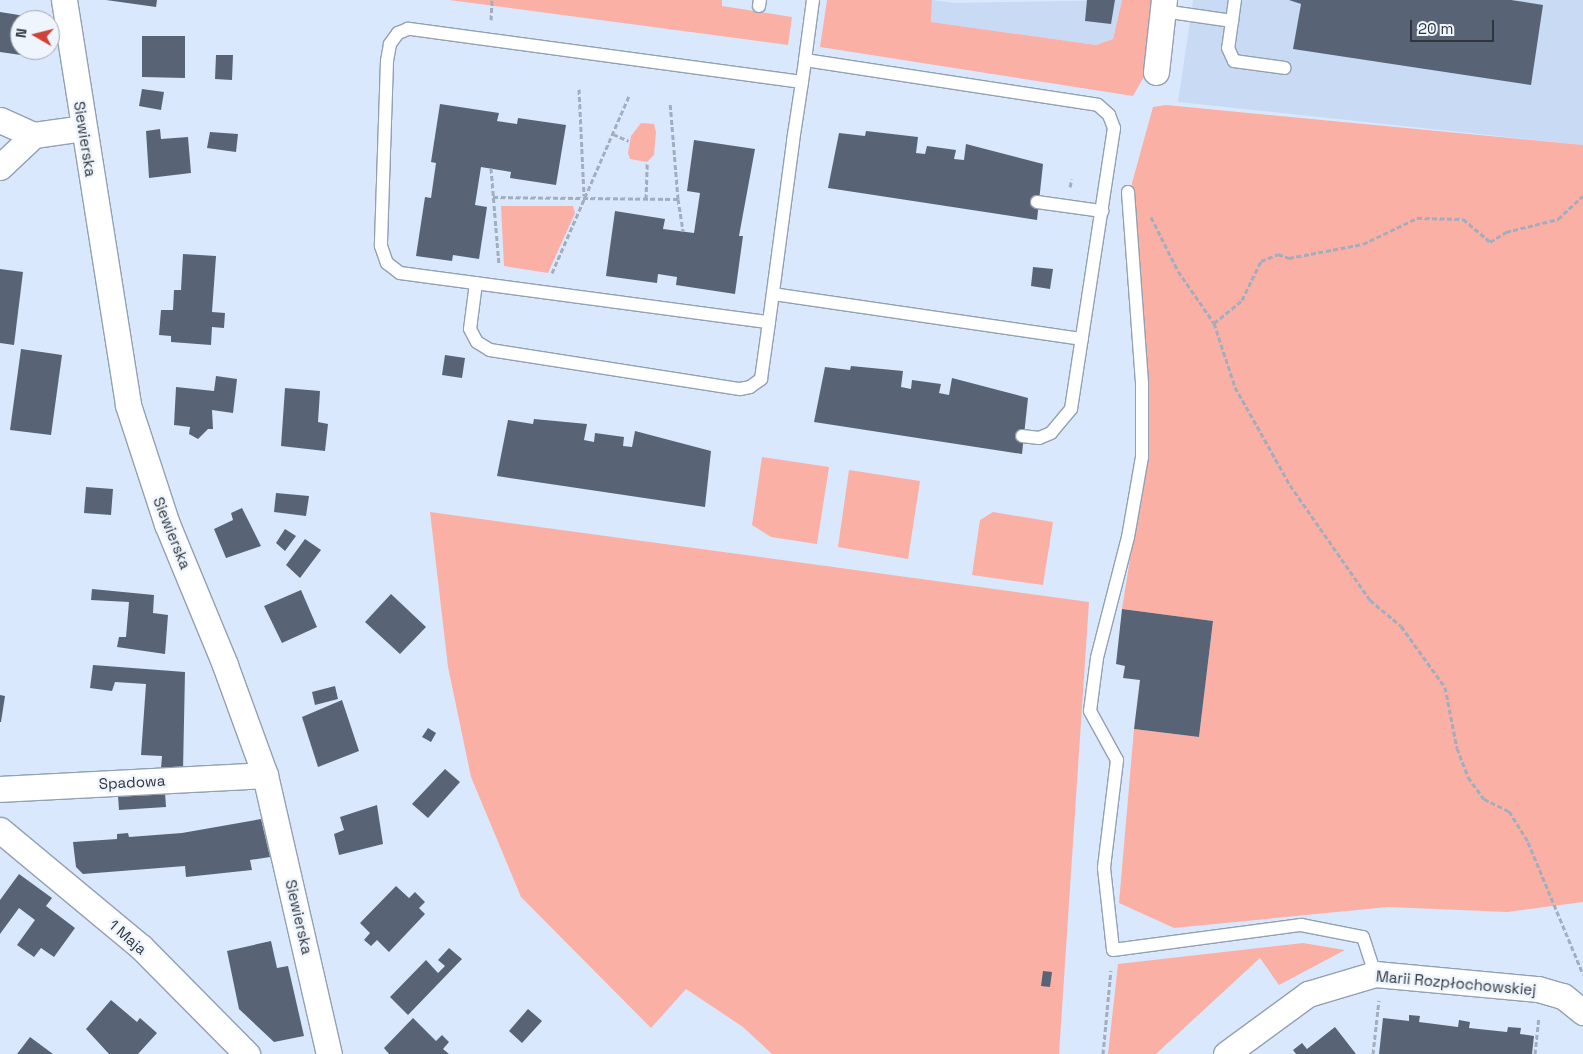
<!DOCTYPE html>
<meta charset="utf-8">
<style>
body{margin:0}
#map{position:relative;width:1583px;height:1054px;overflow:hidden;background:#dae8fd;font-family:"Space Grotesk",sans-serif}
div>[style]{position:absolute}
[style*='--x']{left:calc(var(--x)*1px);top:calc(var(--y)*1px);width:calc(var(--w)*1px);rotate:calc(var(--a)*1deg)}
.built>*{inset:0;background:#c9daf4}
.green>*{inset:0;background:#fbb0a5}
.building>*{inset:0;background:#586475}
.path>*{height:3px;margin-top:-1.5px;transform-origin:0;background:repeating-linear-gradient(90deg,#a2adbe 0 5px,transparent 0 7.5px)}
.roads{filter:drop-shadow(1px 0 #92a0b2) drop-shadow(-1px 0 #92a0b2) drop-shadow(0 1px #92a0b2) drop-shadow(0 -1px #92a0b2)}
.service>*{height:12px;margin:-6px;padding:0 6px;transform-origin:6px;border-radius:6px;background:#fff}
.minor>*{height:25px;margin:-12.5px;padding:0 12.5px;transform-origin:12.5px;border-radius:12.5px;background:#fff}
span{translate:-50% -50%;white-space:nowrap;text-align:center;line-height:1.15;-webkit-text-stroke:5px #eff5fd;paint-order:stroke}
.street-label{font-size:15px;color:#30353d}
.north{position:absolute;left:10px;top:10px;width:50px;height:50px;box-sizing:border-box;background:#eff5fd;border:1px solid #a3a8b0;border-radius:50%;rotate:278deg;font-size:14px;font-weight:700;line-height:20px;text-align:center;color:#30353d}
.north::after{content:'';display:block;margin:auto;width:18px;height:22px;background:#cf4236;clip-path:polygon(50% 0,100% 100%,50% 72%,0 100%)}
.scale{position:absolute;left:1410px;top:20px;width:84px;height:22px;box-sizing:border-box;border:2px solid #30353d;border-top:0;padding-left:6px;font-size:15px;line-height:18px;white-space:nowrap;color:#30353d;-webkit-text-stroke:4px #eff5fd;paint-order:stroke}
</style>
<div id="map">
<div class="built">
<i style="clip-path:polygon(932px 0,954px 3px,1122px 0,1113px 39px,1096px 45px,931px 22px)"></i>
<i style="clip-path:polygon(1193px 0,1583px 0,1583px 145px,1178px 102px)"></i>
</div>
<div class="green">
<i style="clip-path:polygon(449px 0,722px 0,722px 6px,792px 17px,788px 45px)"></i>
<i style="clip-path:polygon(827px 0,932px 0,931px 22px,1096px 45px,1113px 39px,1122px 0,1154px 0,1146px 73px,1133px 96px,820px 47px)"></i>
<i style="clip-path:polygon(1166px 105px,1583px 145px,1583px 902px,1507px 912px,1388px 907px,1174px 928px,1119px 903px,1134px 729px,1199px 737px,1213px 621px,1122px 609px,1149px 439px,1132px 183px,1153px 107px)"></i>
<i style="clip-path:polygon(641px 123px,654px 124px,656px 132px,654px 155px,647px 162px,630px 159px,628px 153px,631px 136px)"></i>
<i style="clip-path:polygon(501px 206px,573px 206px,575px 213px,548px 273px,504px 266px)"></i>
<i style="clip-path:polygon(762px 457px,829px 467px,817px 544px,771px 537px,752px 525px)"></i>
<i style="clip-path:polygon(849px 470px,920px 481px,908px 559px,838px 547px)"></i>
<i style="clip-path:polygon(430px 512px,1089px 602px,1059px 1054px,772px 1054px,743px 1027px,686px 989px,651px 1028px,521px 897px,471px 777px,448px 667px)"></i>
<i style="clip-path:polygon(993px 512px,1053px 522px,1043px 585px,972px 575px,980px 520px)"></i>
<i style="clip-path:polygon(1303px 943px,1345px 950px,1279px 985px,1260px 958px,1156px 1054px,1108px 1054px,1118px 964px)"></i>
</div>
<div class="building">
<i style="clip-path:polygon(106px 0,157px 0,156px 7px)"></i>
<i style="clip-path:polygon(1087px 0,1115px 0,1111px 24px,1085px 21px)"></i>
<i style="clip-path:polygon(1289px 0,1511px 0,1543px 5px,1531px 85px,1293px 49px,1301px 4px)"></i>
<i style="clip-path:polygon(0 12px,25px 16px,20px 20px,21px 55px,0 52px)"></i>
<i style="clip-path:polygon(142px 36px,185px 36px,185px 78px,142px 77px)"></i>
<i style="clip-path:polygon(216px 55px,233px 55px,232px 80px,215px 79px)"></i>
<i style="clip-path:polygon(142px 89px,164px 92px,161px 110px,139px 106px)"></i>
<i style="clip-path:polygon(440px 104px,499px 113px,497px 121px,517px 124px,518px 118px,566px 125px,556px 185px,510px 178px,511px 172px,481px 167px,475px 205px,487px 207px,479px 259px,453px 255px,452px 261px,416px 256px,425px 197px,431px 198px,436px 163px,431px 162px)"></i>
<i style="clip-path:polygon(160px 129px,161px 139px,188px 137px,191px 173px,149px 178px,146px 131px)"></i>
<i style="clip-path:polygon(866px 131px,918px 137px,916px 153px,925px 154px,927px 146px,956px 150px,954px 159px,964px 160px,966px 144px,1043px 164px,1037px 220px,828px 188px,839px 133px,865px 136px)"></i>
<i style="clip-path:polygon(210px 132px,238px 134px,236px 152px,207px 148px)"></i>
<i style="clip-path:polygon(694px 140px,755px 149px,739px 236px,743px 236px,735px 294px,676px 285px,677px 277px,658px 274px,657px 283px,606px 276px,615px 211px,665px 219px,663px 229px,694px 233px,700px 193px,687px 191px)"></i>
<i style="clip-path:polygon(183px 254px,216px 256px,212px 312px,225px 313px,224px 328px,212px 327px,211px 345px,171px 342px,171px 336px,159px 335px,161px 310px,173px 310px,174px 290px,181px 290px)"></i>
<i style="clip-path:polygon(1033px 267px,1053px 269px,1050px 289px,1031px 286px)"></i>
<i style="clip-path:polygon(0 269px,23px 272px,14px 345px,0 343px)"></i>
<i style="clip-path:polygon(21px 349px,62px 355px,51px 435px,10px 430px)"></i>
<i style="clip-path:polygon(445px 355px,465px 358px,462px 378px,442px 375px)"></i>
<i style="clip-path:polygon(851px 366px,903px 371px,901px 387px,911px 389px,912px 380px,941px 384px,939px 393px,949px 395px,952px 378px,1028px 398px,1022px 454px,814px 422px,825px 367px,850px 370px)"></i>
<i style="clip-path:polygon(216px 376px,237px 379px,233px 413px,212px 410px,213px 429px,208px 429px,198px 439px,189px 434px,190px 427px,174px 425px,176px 387px,214px 391px)"></i>
<i style="clip-path:polygon(285px 388px,320px 391px,318px 422px,328px 424px,325px 451px,281px 446px)"></i>
<i style="clip-path:polygon(534px 419px,587px 424px,584px 440px,594px 442px,595px 433px,624px 437px,623px 446px,632px 447px,635px 431px,711px 451px,705px 507px,497px 476px,508px 420px,533px 424px)"></i>
<i style="clip-path:polygon(86px 487px,113px 489px,111px 515px,84px 513px)"></i>
<i style="clip-path:polygon(276px 493px,309px 496px,306px 516px,274px 512px)"></i>
<i style="clip-path:polygon(242px 508px,261px 546px,226px 558px,214px 529px,233px 520px,231px 513px)"></i>
<i style="clip-path:polygon(285px 529px,296px 536px,285px 551px,276px 543px)"></i>
<i style="clip-path:polygon(305px 539px,321px 550px,300px 578px,286px 565px)"></i>
<i style="clip-path:polygon(92px 589px,154px 595px,153px 613px,168px 615px,165px 654px,117px 647px,119px 637px,126px 637px,129px 602px,91px 600px)"></i>
<i style="clip-path:polygon(301px 590px,317px 627px,282px 643px,264px 606px)"></i>
<i style="clip-path:polygon(391px 594px,426px 627px,400px 654px,365px 622px)"></i>
<i style="clip-path:polygon(1122px 609px,1213px 621px,1199px 737px,1134px 729px,1140px 680px,1123px 678px,1125px 666px,1116px 664px)"></i>
<i style="clip-path:polygon(93px 665px,185px 672px,183px 771px,161px 768px,162px 756px,141px 755px,146px 684px,115px 682px,112px 691px,90px 688px)"></i>
<i style="clip-path:polygon(335px 686px,338px 699px,315px 705px,312px 692px)"></i>
<i style="clip-path:polygon(0 695px,5px 696px,1px 722px,0 722px)"></i>
<i style="clip-path:polygon(342px 700px,359px 751px,318px 767px,302px 717px)"></i>
<i style="clip-path:polygon(428px 728px,436px 733px,431px 742px,422px 737px)"></i>
<i style="clip-path:polygon(445px 769px,460px 782px,428px 818px,412px 804px)"></i>
<i style="clip-path:polygon(165px 792px,166px 807px,119px 810px,118px 796px)"></i>
<i style="clip-path:polygon(377px 805px,383px 844px,339px 855px,334px 834px,344px 830px,340px 817px)"></i>
<i style="clip-path:polygon(261px 819px,270px 857px,250px 860px,252px 870px,186px 877px,185px 866px,83px 874px,76px 867px,73px 842px,117px 839px,117px 834px,128px 833px,129px 837px,182px 833px)"></i>
<i style="clip-path:polygon(19px 874px,52px 898px,46px 906px,75px 928px,54px 957px,41px 948px,34px 957px,17px 945px,35px 920px,19px 908px,0 934px,0 900px)"></i>
<i style="clip-path:polygon(396px 886px,409px 898px,415px 892px,425px 902px,419px 908px,425px 914px,389px 952px,377px 940px,371px 946px,364px 940px,370px 933px,360px 923px)"></i>
<i style="clip-path:polygon(271px 941px,277px 968px,288px 966px,304px 1036px,274px 1042px,239px 1009px,227px 951px)"></i>
<i style="clip-path:polygon(449px 948px,462px 959px,408px 1015px,390px 997px,426px 960px,438px 973px,445px 966px,438px 960px)"></i>
<i style="clip-path:polygon(1043px 971px,1052px 972px,1050px 987px,1041px 986px)"></i>
<i style="clip-path:polygon(111px 1000px,137px 1022px,140px 1018px,157px 1033px,138px 1054px,109px 1054px,86px 1029px)"></i>
<i style="clip-path:polygon(528px 1009px,542px 1021px,522px 1043px,509px 1031px)"></i>
<i style="clip-path:polygon(1409px 1015px,1420px 1016px,1419px 1022px,1458px 1027px,1459px 1020px,1470px 1022px,1469px 1028px,1507px 1032px,1508px 1027px,1521px 1028px,1520px 1034px,1534px 1036px,1532px 1054px,1379px 1054px,1383px 1018px,1409px 1021px)"></i>
<i style="clip-path:polygon(413px 1018px,436px 1041px,442px 1035px,449px 1042px,443px 1049px,449px 1054px,389px 1054px,384px 1048px)"></i>
<i style="clip-path:polygon(1335px 1027px,1356px 1054px,1296px 1054px,1293px 1050px,1302px 1043px,1307px 1049px)"></i>
<i style="clip-path:polygon(30px 1037px,53px 1054px,17px 1054px)"></i>
</div>
<div class="path">
<i style="--x:491;--y:20;--w:20;--a:-87"></i>
<i style="--x:579;--y:89;--w:107;--a:87.3"></i>
<i style="--x:613;--y:134;--w:17;--a:24"></i>
<i style="--x:491;--y:168;--w:97;--a:85.3"></i>
<i style="--x:1070;--y:187;--w:8;--a:-76"></i>
<i style="--x:493;--y:197;--w:185;--a:0.6"></i>
<i style="--x:678;--y:199;--w:97;--a:-94.7"></i>
<i style="--x:646;--y:199;--w:37;--a:-88"></i>
<i style="--x:678;--y:199;--w:33;--a:81"></i>
<i style="--x:1151;--y:217;--w:60;--a:63.4"></i>
<i style="--x:1178;--y:271;--w:63;--a:55.3"></i>
<i style="--x:1214;--y:323;--w:67;--a:71.8"></i>
<i style="--x:1235;--y:387;--w:112;--a:60.7"></i>
<i style="--x:1290;--y:485;--w:140;--a:55.2"></i>
<i style="--x:1370;--y:600;--w:40;--a:40"></i>
<i style="--x:1401;--y:626;--w:75;--a:54.2"></i>
<i style="--x:1445;--y:687;--w:62;--a:78.9"></i>
<i style="--x:1457;--y:748;--w:31;--a:69"></i>
<i style="--x:1468;--y:777;--w:27;--a:54"></i>
<i style="--x:1484;--y:799;--w:28;--a:26"></i>
<i style="--x:1509;--y:811;--w:36;--a:58"></i>
<i style="--x:1528;--y:842;--w:143;--a:67.4"></i>
<i style="--x:552;--y:273;--w:193;--a:-66.5"></i>
<i style="--x:1214;--y:323;--w:36;--a:-39"></i>
<i style="--x:1242;--y:300;--w:43;--a:-64"></i>
<i style="--x:1261;--y:261;--w:18;--a:-22"></i>
<i style="--x:1278;--y:254;--w:12;--a:20"></i>
<i style="--x:1289;--y:258;--w:75;--a:-10.7"></i>
<i style="--x:1363;--y:244;--w:60;--a:-25.7"></i>
<i style="--x:1417;--y:218;--w:46;--a:1.2"></i>
<i style="--x:1463;--y:219;--w:35;--a:40"></i>
<i style="--x:1490;--y:242;--w:19;--a:-32"></i>
<i style="--x:1506;--y:232;--w:54;--a:-14"></i>
<i style="--x:1558;--y:219;--w:34;--a:-43"></i>
<i style="--x:1103;--y:1054;--w:84;--a:-84.6"></i>
<i style="--x:1373;--y:1054;--w:54;--a:-83.7"></i>
<i style="--x:1535;--y:1054;--w:37;--a:-84"></i>
</div>
<div class="roads">
<div class="service">
<i style="--x:759;--y:6;--w:6;--a:-81"></i>
<i style="--x:1163;--y:11;--w:70;--a:8.2"></i>
<i style="--x:1232;--y:21;--w:21;--a:-82"></i>
<i style="--x:1232;--y:21;--w:27;--a:98"></i>
<i style="--x:1228;--y:48;--w:14;--a:65"></i>
<i style="--x:1234;--y:61;--w:51;--a:7.8"></i>
<i style="--x:805;--y:60;--w:296;--a:8.7"></i>
<i style="--x:1098;--y:105;--w:15;--a:42"></i>
<i style="--x:1109;--y:115;--w:14;--a:69"></i>
<i style="--x:1114;--y:128;--w:284;--a:98.7"></i>
<i style="--x:1071;--y:409;--w:31;--a:130"></i>
<i style="--x:1051;--y:433;--w:13;--a:157"></i>
<i style="--x:1039;--y:438;--w:17;--a:-173"></i>
<i style="--x:802;--y:82;--w:398;--a:-172.3"></i>
<i style="--x:408;--y:29;--w:11;--a:158"></i>
<i style="--x:398;--y:33;--w:14;--a:126"></i>
<i style="--x:390;--y:44;--w:17;--a:100"></i>
<i style="--x:387;--y:61;--w:185;--a:91.9"></i>
<i style="--x:381;--y:246;--w:18;--a:71"></i>
<i style="--x:387;--y:263;--w:16;--a:38"></i>
<i style="--x:400;--y:273;--w:372;--a:7.6"></i>
<i style="--x:769;--y:322;--w:183;--a:-82.4"></i>
<i style="--x:793;--y:141;--w:60;--a:-81.3"></i>
<i style="--x:802;--y:82;--w:22;--a:-82"></i>
<i style="--x:805;--y:60;--w:61;--a:-82.4"></i>
<i style="--x:1128;--y:192;--w:192;--a:85.8"></i>
<i style="--x:1142;--y:383;--w:74;--a:90"></i>
<i style="--x:1142;--y:457;--w:81;--a:99.9"></i>
<i style="--x:1128;--y:537;--w:125;--a:104.4"></i>
<i style="--x:1097;--y:658;--w:53;--a:97.5"></i>
<i style="--x:1090;--y:711;--w:56;--a:61.1"></i>
<i style="--x:1117;--y:760;--w:109;--a:96.9"></i>
<i style="--x:1104;--y:868;--w:82;--a:83.7"></i>
<i style="--x:1113;--y:950;--w:190;--a:-7.6"></i>
<i style="--x:1301;--y:925;--w:63;--a:11"></i>
<i style="--x:1363;--y:937;--w:39;--a:72"></i>
<i style="--x:1037;--y:202;--w:66;--a:7.9"></i>
<i style="--x:476;--y:283;--w:46;--a:97.4"></i>
<i style="--x:470;--y:329;--w:15;--a:62"></i>
<i style="--x:477;--y:342;--w:15;--a:32"></i>
<i style="--x:490;--y:350;--w:253;--a:8.9"></i>
<i style="--x:740;--y:389;--w:10;--a:-11"></i>
<i style="--x:750;--y:387;--w:14;--a:-36"></i>
<i style="--x:761;--y:379;--w:58;--a:-82"></i>
<i style="--x:773;--y:294;--w:312;--a:8.3"></i>
</div>
<div class="minor">
<i style="--x:64;--y:0;--w:410;--a:81"></i>
<i style="--x:128;--y:405;--w:125;--a:71.9"></i>
<i style="--x:167;--y:524;--w:152;--a:67.6"></i>
<i style="--x:225;--y:665;--w:117;--a:70"></i>
<i style="--x:265;--y:775;--w:286;--a:77.1"></i>
<i style="--x:1156;--y:72;--w:72;--a:-83.7"></i>
<i style="--x:0;--y:120;--w:37;--a:24"></i>
<i style="--x:0;--y:167;--w:47;--a:-43.3"></i>
<i style="--x:34;--y:135;--w:49;--a:-8.1"></i>
<i style="--x:0;--y:789;--w:265;--a:-3"></i>
<i style="--x:0;--y:830;--w:183;--a:39.7"></i>
<i style="--x:141;--y:947;--w:151;--a:45.3"></i>
<i style="--x:1226;--y:1054;--w:102;--a:-36.2"></i>
<i style="--x:1308;--y:994;--w:70;--a:-16.6"></i>
<i style="--x:1375;--y:974;--w:164;--a:5.3"></i>
<i style="--x:1538;--y:989;--w:26;--a:16"></i>
<i style="--x:1563;--y:996;--w:26;--a:39"></i>
</div>
</div>
<div class="street-label">
<span style="left:85px;top:139px;rotate:81deg">Siewierska</span>
<span style="left:172px;top:533px;rotate:68deg">Siewierska</span>
<span style="left:132px;top:782px;rotate:-3deg">Spadowa</span>
<span style="left:299px;top:917px;rotate:77deg">Siewierska</span>
<span style="left:128px;top:937px;rotate:41deg">1 Maja</span>
<span style="left:1456px;top:983px;rotate:5deg">Marii Rozpłochowskiej</span>
</div>
<div class="north">N</div>
<div class="scale">20 m</div>
</div>
